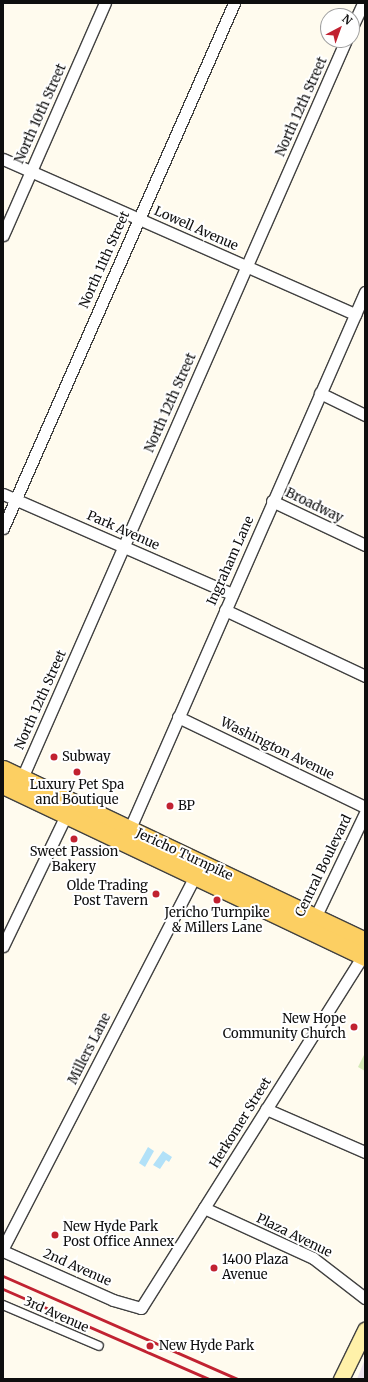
<!DOCTYPE html>
<style>
body{margin:0}
#map{position:relative;width:368px;height:1382px;overflow:hidden;background:#fffbee;font-family:Merriweather,serif}
div>[style]{position:absolute}
[style*='--x']{left:calc(var(--x)*1px);top:calc(var(--y)*1px);width:calc(var(--w)*1px);rotate:calc(var(--a)*1deg)}
.industrial>*{inset:0;background:#ebe2ec}
.green>*{inset:0;background:#d4eab7}
.water>*{inset:0;background:#b2e1f8}
.roads{filter:drop-shadow(1px 0 #414141) drop-shadow(-1px 0 #414141) drop-shadow(0 1px #414141) drop-shadow(0 -1px #414141)}
.pedestrian>*{height:8px;margin:-4px;padding:0 4px;transform-origin:4px;border-radius:4px;background:#fff}
.minor>*{height:11px;margin:-5.5px;padding:0 5.5px;transform-origin:5.5px;border-radius:5.5px;background:#fff}
.secondary>*{height:15px;margin:-7.5px;padding:0 7.5px;transform-origin:7.5px;border-radius:7.5px;background:#fff1a9}
.primary>*{height:17px;margin:-8.5px;padding:0 8.5px;transform-origin:8.5px;border-radius:8.5px;background:#fccf62}
.rail>*{height:3px;margin:-1.5px;padding:0 1.5px;transform-origin:1.5px;border-radius:1.5px;background:#c12231}
.dots>*{width:11px;height:11px;translate:-50% -50%;box-sizing:border-box;border:2px solid #fff;border-radius:50%}
span{translate:-50% -50%;white-space:nowrap;text-align:center;line-height:1.15;-webkit-text-stroke:4px #fff;paint-order:stroke}
.street-label{font-size:13px;color:#0e0e0e}
.poi-label{font-size:13px;color:#0e0e0e}
.left{translate:0 -50%;text-align:left}
.right{translate:-100% -50%;text-align:right}
.frame{position:absolute;inset:0;border:4px solid #0e0e0e;pointer-events:none}
.north{position:absolute;left:320px;top:8px;width:40px;height:40px;box-sizing:border-box;background:#fff;border:1px solid #9f9f9f;border-radius:50%;rotate:41deg;font-size:11px;font-weight:700;line-height:16px;text-align:center;color:#0e0e0e}
.north::after{content:'';display:block;margin:auto;width:14px;height:18px;background:#c12231;clip-path:polygon(50% 0,100% 100%,50% 72%,0 100%)}
</style>
<div id="map">
<div class="industrial">
<i style="clip-path:polygon(365px 1359px,365px 1379px,357px 1379px)"></i>
</div>
<div class="green">
<i style="clip-path:polygon(365px 1053px,365px 1071px,358px 1067px)"></i>
</div>
<div class="water">
<i style="clip-path:polygon(148px 1147px,154px 1151px,145px 1167px,139px 1163px)"></i>
<i style="clip-path:polygon(163px 1151px,172px 1157px,169px 1162px,166px 1160px,160px 1169px,153px 1165px)"></i>
</div>
<div class="roads">
<div class="pedestrian">
<i style="--x:3;--y:1305;--w:104;--a:23.1"></i>
</div>
<div class="minor">
<i style="--x:352;--y:27;--w:26;--a:-65"></i>
<i style="--x:3;--y:159;--w:385;--a:23.8"></i>
<i style="--x:3;--y:235;--w:253;--a:-66.3"></i>
<i style="--x:320;--y:393;--w:50;--a:26.1"></i>
<i style="--x:3;--y:494;--w:250;--a:23.6"></i>
<i style="--x:272;--y:501;--w:103;--a:25.3"></i>
<i style="--x:3;--y:528;--w:574;--a:-66.25"></i>
<i style="--x:225;--y:610;--w:155;--a:25.2"></i>
<i style="--x:178;--y:717;--w:208;--a:25.7"></i>
<i style="--x:22;--y:778;--w:806;--a:-66.3"></i>
<i style="--x:127;--y:835;--w:593;--a:-66.33"></i>
<i style="--x:313;--y:922;--w:121;--a:-64.5"></i>
<i style="--x:3;--y:946;--w:152;--a:-64.3"></i>
<i style="--x:266;--y:1109;--w:108;--a:23.5"></i>
<i style="--x:204;--y:1208;--w:120;--a:24.6"></i>
<i style="--x:313;--y:1258;--w:66;--a:37.6"></i>
<i style="--x:3;--y:1248;--w:425;--a:-62.7"></i>
<i style="--x:3;--y:1251;--w:120;--a:24"></i>
<i style="--x:113;--y:1300;--w:29;--a:16"></i>
<i style="--x:141;--y:1308;--w:421;--a:-57.8"></i>
</div>
<div class="secondary">
<i style="--x:341;--y:1379;--w:55;--a:-63.9"></i>
</div>
<div class="primary">
<i style="--x:3;--y:769;--w:401;--a:25.4"></i>
<i style="--x:3;--y:785;--w:401;--a:25.4"></i>
</div>
</div>
<div class="rail">
<i style="--x:3;--y:1276;--w:257;--a:23.7"></i>
<i style="--x:3;--y:1289;--w:225;--a:23.6"></i>
</div>
<div class="dots">
<i style="left:54px;top:757px;background:#c12231"></i>
<i style="left:77px;top:772px;background:#c12231"></i>
<i style="left:170px;top:806px;background:#c12231"></i>
<i style="left:74px;top:839px;background:#c12231"></i>
<i style="left:156px;top:894px;background:#c12231"></i>
<i style="left:217px;top:900px;background:#c12231"></i>
<i style="left:354px;top:1027px;background:#c12231"></i>
<i style="left:55px;top:1235px;background:#c12231"></i>
<i style="left:214px;top:1268px;background:#c12231"></i>
<i style="left:150px;top:1346px;background:#c12231"></i>
</div>
<div class="street-label">
<span style="left:302px;top:107px;rotate:-66deg">North 12th Street</span>
<span style="left:41px;top:114px;rotate:-66deg">North 10th Street</span>
<span style="left:196px;top:229px;rotate:24deg">Lowell Avenue</span>
<span style="left:105px;top:260px;rotate:-66deg">North 11th Street</span>
<span style="left:171px;top:403px;rotate:-66deg">North 12th Street</span>
<span style="left:314px;top:506px;rotate:26deg">Broadway</span>
<span style="left:123px;top:531px;rotate:24deg">Park Avenue</span>
<span style="left:231px;top:561px;rotate:-66deg">Ingraham Lane</span>
<span style="left:41px;top:700px;rotate:-66deg">North 12th Street</span>
<span style="left:277px;top:749px;rotate:26deg">Washington Avenue</span>
<span style="left:184px;top:855px;rotate:25deg">Jericho Turnpike</span>
<span style="left:324px;top:866px;rotate:-64deg">Central Boulevard</span>
<span style="left:90px;top:1049px;rotate:-63deg">Millers Lane</span>
<span style="left:241px;top:1123px;rotate:-58deg">Herkomer Street</span>
<span style="left:294px;top:1236px;rotate:26deg">Plaza Avenue</span>
<span style="left:77px;top:1268px;rotate:24deg">2nd Avenue</span>
<span style="left:56px;top:1315px;rotate:24deg">3rd Avenue</span>
</div>
<div class="poi-label">
<span class="left" style="left:62px;top:757px">Subway</span>
<span style="left:77px;top:793px">Luxury Pet Spa<br>and Boutique</span>
<span class="left" style="left:178px;top:806px">BP</span>
<span style="left:74px;top:860px">Sweet Passion<br>Bakery</span>
<span class="right" style="left:148px;top:894px">Olde Trading<br>Post Tavern</span>
<span style="left:217px;top:921px">Jericho Turnpike<br>&amp; Millers Lane</span>
<span class="right" style="left:346px;top:1027px">New Hope<br>Community Church</span>
<span class="left" style="left:63px;top:1235px">New Hyde Park<br>Post Office Annex</span>
<span class="left" style="left:222px;top:1268px">1400 Plaza<br>Avenue</span>
<span class="left" style="left:159px;top:1346px">New Hyde Park</span>
</div>
<div class="frame"></div>
<div class="north">N</div>
</div>
